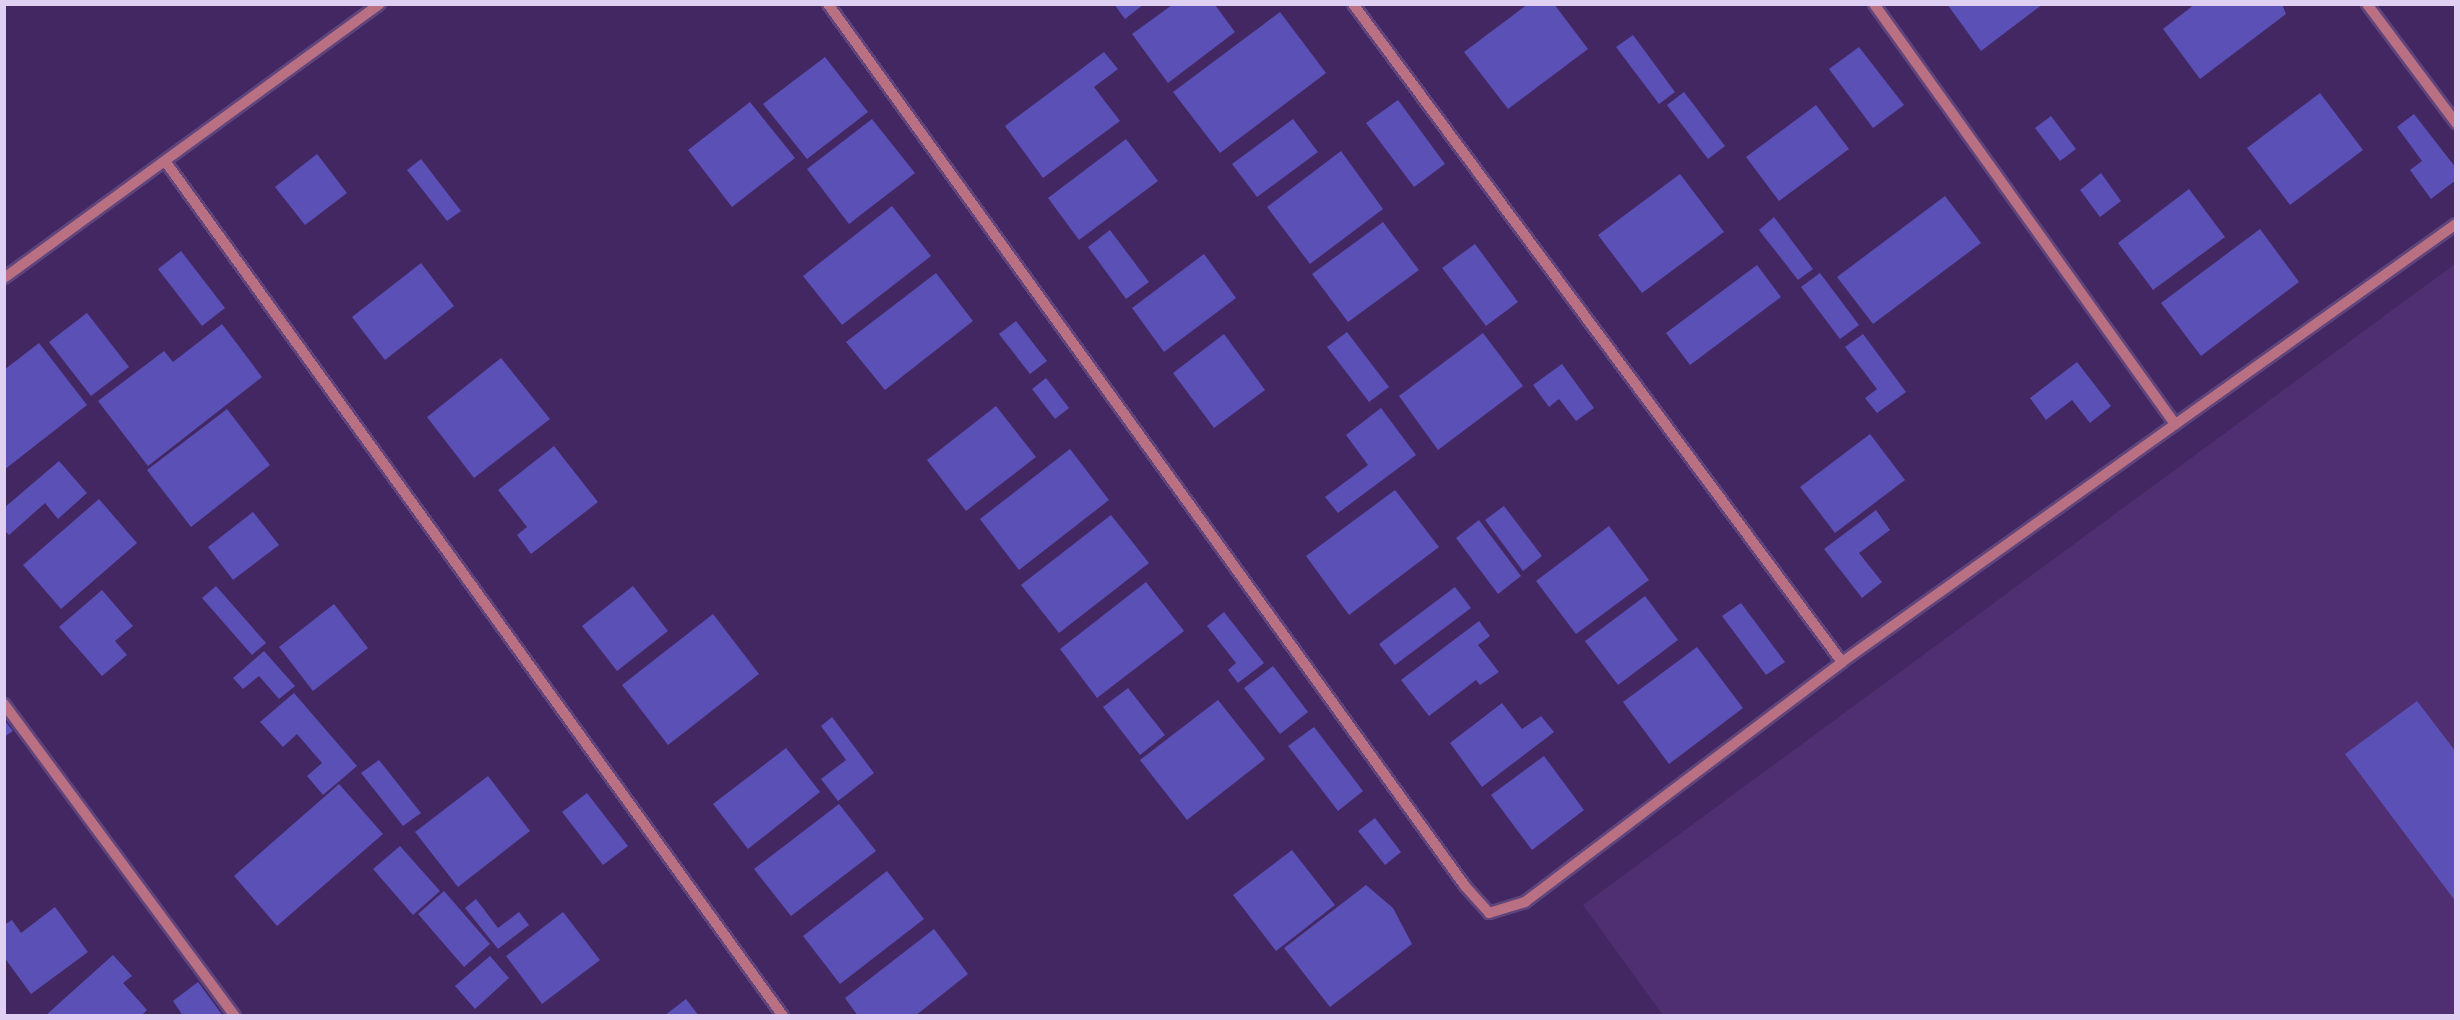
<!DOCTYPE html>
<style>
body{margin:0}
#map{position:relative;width:2460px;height:1020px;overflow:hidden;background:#432762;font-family:"Asap Condensed",sans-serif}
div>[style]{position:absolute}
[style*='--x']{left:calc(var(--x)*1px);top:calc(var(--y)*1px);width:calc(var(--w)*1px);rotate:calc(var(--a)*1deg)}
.built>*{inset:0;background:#4f2f71}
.building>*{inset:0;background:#5a50b6}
.roads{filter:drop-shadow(2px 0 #5f457c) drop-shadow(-2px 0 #5f457c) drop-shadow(0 2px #5f457c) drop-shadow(0 -2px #5f457c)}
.minor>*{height:10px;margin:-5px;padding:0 5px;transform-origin:5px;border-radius:5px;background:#ba7083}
span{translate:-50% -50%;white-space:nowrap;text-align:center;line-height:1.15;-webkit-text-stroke:4.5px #391c56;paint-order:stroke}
.frame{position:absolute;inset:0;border:6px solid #decff3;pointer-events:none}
</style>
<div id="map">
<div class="built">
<i style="clip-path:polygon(2455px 264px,2455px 1015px,1663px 1015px,1583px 905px)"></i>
</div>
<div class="building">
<i style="clip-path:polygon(1114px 4px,1144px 4px,1125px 19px)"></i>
<i style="clip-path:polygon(1528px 4px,1554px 4px,1588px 49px,1508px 109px,1464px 52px)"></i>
<i style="clip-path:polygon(1947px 4px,2043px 4px,1981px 51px)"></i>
<i style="clip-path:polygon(2195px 4px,2282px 4px,2286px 14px,2200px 79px,2163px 29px)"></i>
<i style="clip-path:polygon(1172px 5px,1215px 5px,1235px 32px,1168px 83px,1132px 34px)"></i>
<i style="clip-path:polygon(1280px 12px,1326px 73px,1220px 153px,1173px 92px)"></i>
<i style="clip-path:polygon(1633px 35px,1675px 92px,1659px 104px,1616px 47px)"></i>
<i style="clip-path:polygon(1859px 47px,1904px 105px,1873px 128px,1829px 69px)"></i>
<i style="clip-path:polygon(1104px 52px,1118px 69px,1094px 87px,1120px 121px,1043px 178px,1005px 126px)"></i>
<i style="clip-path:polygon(825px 57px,868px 112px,807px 159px,763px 104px)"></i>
<i style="clip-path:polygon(1684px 92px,1725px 146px,1708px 159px,1667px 105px)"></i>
<i style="clip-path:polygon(2320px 93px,2363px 150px,2290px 205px,2247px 148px)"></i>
<i style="clip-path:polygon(1398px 100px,1445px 164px,1414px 187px,1366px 123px)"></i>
<i style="clip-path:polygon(750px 102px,795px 158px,732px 207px,688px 150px)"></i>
<i style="clip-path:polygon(1816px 105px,1849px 149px,1779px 201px,1746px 157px)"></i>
<i style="clip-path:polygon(2414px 114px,2456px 168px,2456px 180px,2431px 199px,2410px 170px,2422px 161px,2397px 127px)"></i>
<i style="clip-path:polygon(2051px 116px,2076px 149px,2060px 161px,2035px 128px)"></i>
<i style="clip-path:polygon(872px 119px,915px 173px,849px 224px,807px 169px)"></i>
<i style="clip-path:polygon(1293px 119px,1318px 152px,1257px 197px,1232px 164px)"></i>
<i style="clip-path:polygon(1126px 139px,1158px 181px,1079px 240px,1048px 198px)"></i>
<i style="clip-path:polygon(1341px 151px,1383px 209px,1310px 264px,1267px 207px)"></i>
<i style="clip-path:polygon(317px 154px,347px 193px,305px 225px,275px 187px)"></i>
<i style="clip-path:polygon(421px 159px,461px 211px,447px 221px,407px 170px)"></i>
<i style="clip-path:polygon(2101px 173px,2121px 201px,2100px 217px,2080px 190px)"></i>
<i style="clip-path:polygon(1680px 174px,1724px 232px,1642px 293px,1598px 235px)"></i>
<i style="clip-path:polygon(2189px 189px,2225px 237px,2153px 290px,2118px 243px)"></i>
<i style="clip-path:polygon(1945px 196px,1981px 243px,1873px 324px,1837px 277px)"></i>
<i style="clip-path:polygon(892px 206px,931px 256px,842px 325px,803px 276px)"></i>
<i style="clip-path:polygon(1774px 217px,1813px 269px,1798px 280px,1759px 230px)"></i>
<i style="clip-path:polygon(1383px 222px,1419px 270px,1348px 322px,1312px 274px)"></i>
<i style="clip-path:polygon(2260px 229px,2299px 282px,2201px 356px,2161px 303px)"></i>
<i style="clip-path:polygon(1110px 230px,1149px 282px,1126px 299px,1088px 247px)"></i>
<i style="clip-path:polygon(1475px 244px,1518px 302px,1486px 326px,1442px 268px)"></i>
<i style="clip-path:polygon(181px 251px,225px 308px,202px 326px,158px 269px)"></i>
<i style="clip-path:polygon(1204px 254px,1236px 298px,1164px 352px,1132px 308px)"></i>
<i style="clip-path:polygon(421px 263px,454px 306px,385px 360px,352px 317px)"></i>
<i style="clip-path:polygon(1757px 265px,1781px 297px,1690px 365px,1666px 333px)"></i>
<i style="clip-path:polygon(936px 273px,973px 321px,885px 390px,846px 342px)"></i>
<i style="clip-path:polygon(1820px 273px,1859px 325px,1840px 339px,1801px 287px)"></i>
<i style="clip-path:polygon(87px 313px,129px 367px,91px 396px,49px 342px)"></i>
<i style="clip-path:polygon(1016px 321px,1047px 361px,1030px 374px,999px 334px)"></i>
<i style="clip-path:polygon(222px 324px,262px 377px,148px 466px,98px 401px,164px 351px,173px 362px)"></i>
<i style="clip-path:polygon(1347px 332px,1389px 387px,1369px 402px,1327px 347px)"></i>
<i style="clip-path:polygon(1483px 333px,1523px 386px,1438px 450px,1399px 396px)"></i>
<i style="clip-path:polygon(1224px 334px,1265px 390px,1214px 428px,1173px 373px)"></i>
<i style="clip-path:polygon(1863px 334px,1906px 392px,1877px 413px,1865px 398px,1877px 389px,1845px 347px)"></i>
<i style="clip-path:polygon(39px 343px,87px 405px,4px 470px,4px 370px)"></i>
<i style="clip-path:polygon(501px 358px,550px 419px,474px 478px,427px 417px)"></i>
<i style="clip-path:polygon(2077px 362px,2111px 406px,2090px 423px,2072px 400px,2046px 420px,2030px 398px)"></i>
<i style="clip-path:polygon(1562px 364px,1594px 408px,1576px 421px,1559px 399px,1549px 407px,1533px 385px)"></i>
<i style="clip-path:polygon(1046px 378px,1069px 408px,1055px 419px,1032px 389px)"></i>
<i style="clip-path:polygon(996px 406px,1036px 457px,966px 511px,927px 460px)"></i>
<i style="clip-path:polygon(1381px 408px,1416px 455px,1338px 513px,1325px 497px,1368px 465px,1346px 435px)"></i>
<i style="clip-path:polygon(227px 409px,270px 465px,191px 527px,147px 470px)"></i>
<i style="clip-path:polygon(1870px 434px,1905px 480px,1835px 533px,1800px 487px)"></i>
<i style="clip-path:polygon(554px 446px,598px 502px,531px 554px,517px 535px,527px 527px,498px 490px)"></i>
<i style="clip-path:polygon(1070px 449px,1109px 500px,1019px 570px,980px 519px)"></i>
<i style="clip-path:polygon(59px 461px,87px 493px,58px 519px,45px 503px,9px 535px,4px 530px,4px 508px)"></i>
<i style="clip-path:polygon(1395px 490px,1439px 547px,1349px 615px,1306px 556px)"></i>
<i style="clip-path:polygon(99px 499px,137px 543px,61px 609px,23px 565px)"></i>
<i style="clip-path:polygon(1504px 506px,1542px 556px,1523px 571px,1485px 520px)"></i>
<i style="clip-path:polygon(1876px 510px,1890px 530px,1859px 553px,1882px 582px,1862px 598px,1824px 549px)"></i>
<i style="clip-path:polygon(253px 512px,279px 545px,233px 580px,208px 547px)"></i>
<i style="clip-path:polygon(1111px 515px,1149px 563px,1059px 633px,1021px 585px)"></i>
<i style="clip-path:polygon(1479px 520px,1521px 576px,1498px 594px,1456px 538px)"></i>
<i style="clip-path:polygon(1609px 526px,1649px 580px,1576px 634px,1536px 581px)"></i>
<i style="clip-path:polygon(1146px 582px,1184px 631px,1097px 698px,1060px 649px)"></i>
<i style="clip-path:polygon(216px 586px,266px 643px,252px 655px,202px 598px)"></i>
<i style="clip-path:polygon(633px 586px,668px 631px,617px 671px,582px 626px)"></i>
<i style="clip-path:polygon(1455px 587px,1471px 608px,1395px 665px,1379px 644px)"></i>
<i style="clip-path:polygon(102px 590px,133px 626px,115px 641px,127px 655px,102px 676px,59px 627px)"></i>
<i style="clip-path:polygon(1645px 596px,1678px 640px,1618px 685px,1585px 641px)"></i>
<i style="clip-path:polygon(1741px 603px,1785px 662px,1766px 675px,1722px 616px)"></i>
<i style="clip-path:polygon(334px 604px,368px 648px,313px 691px,279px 647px)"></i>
<i style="clip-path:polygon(1224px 612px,1264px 663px,1238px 683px,1228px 670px,1236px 663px,1207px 626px)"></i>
<i style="clip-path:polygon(713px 614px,759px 674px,668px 745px,622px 685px)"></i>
<i style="clip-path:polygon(1479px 621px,1490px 636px,1478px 645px,1499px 672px,1480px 685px,1476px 680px,1429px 716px,1401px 680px)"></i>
<i style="clip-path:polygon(1697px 647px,1743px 708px,1669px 764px,1623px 702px)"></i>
<i style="clip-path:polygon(264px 651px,295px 686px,279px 699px,259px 676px,243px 689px,233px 678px)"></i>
<i style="clip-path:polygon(1273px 666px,1308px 712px,1280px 734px,1244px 688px)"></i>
<i style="clip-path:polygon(1128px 688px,1165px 735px,1140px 755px,1103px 707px)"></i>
<i style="clip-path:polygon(294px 693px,357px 766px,323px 795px,307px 776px,322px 763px,297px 734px,283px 747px,260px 722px)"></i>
<i style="clip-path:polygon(1218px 700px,1265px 759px,1187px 820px,1140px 760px)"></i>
<i style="clip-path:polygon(2417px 701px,2456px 752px,2456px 902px,2345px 754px)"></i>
<i style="clip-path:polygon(1502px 703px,1522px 729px,1541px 716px,1554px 732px,1482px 787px,1450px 743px)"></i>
<i style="clip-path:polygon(832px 717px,874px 773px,838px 801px,821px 779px,846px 760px,821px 726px)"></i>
<i style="clip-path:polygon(4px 720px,13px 731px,4px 737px)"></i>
<i style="clip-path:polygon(1314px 727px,1363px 791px,1338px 811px,1288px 746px)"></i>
<i style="clip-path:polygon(786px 748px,820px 792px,748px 849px,713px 804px)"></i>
<i style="clip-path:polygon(1544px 756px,1584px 810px,1532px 850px,1491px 795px)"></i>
<i style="clip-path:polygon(379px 760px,421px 813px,403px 826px,361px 773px)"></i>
<i style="clip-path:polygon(488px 776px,530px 831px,458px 887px,415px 832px)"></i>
<i style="clip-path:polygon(339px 784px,383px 834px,277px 926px,234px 876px)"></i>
<i style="clip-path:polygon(587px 793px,628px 846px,603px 865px,562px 812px)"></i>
<i style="clip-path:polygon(839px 804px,876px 851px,791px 916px,754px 869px)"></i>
<i style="clip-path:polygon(1375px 818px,1401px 852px,1385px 865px,1358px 831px)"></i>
<i style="clip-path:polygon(400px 846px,440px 891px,413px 915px,373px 869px)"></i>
<i style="clip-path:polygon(1292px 850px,1335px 905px,1276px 951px,1233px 895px)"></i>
<i style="clip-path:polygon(887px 871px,924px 919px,840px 984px,803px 936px)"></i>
<i style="clip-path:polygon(1366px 885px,1393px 908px,1412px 944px,1330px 1007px,1284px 948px)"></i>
<i style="clip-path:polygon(444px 891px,490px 944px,464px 967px,418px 914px)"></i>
<i style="clip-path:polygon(476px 899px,498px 928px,519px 912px,529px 925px,498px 949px,465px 908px)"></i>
<i style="clip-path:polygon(55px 907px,88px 952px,31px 994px,4px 957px,4px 925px,12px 920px,21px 933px)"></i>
<i style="clip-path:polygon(563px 912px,600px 960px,542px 1004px,506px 956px)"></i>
<i style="clip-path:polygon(934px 929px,968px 974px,915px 1016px,858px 1016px,845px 998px)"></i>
<i style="clip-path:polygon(113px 955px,132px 976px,123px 983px,147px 1010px,141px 1016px,45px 1016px)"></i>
<i style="clip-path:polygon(490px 956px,509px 978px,475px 1009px,455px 986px)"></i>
<i style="clip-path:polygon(198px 982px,223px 1016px,183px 1016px,173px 1001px)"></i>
<i style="clip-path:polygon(686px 999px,699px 1016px,664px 1016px)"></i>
</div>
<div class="roads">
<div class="minor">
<i style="--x:828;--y:4;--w:1088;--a:54.16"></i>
<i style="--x:1465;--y:886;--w:36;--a:48"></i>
<i style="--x:1489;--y:913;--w:38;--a:-17"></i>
<i style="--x:1525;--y:902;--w:398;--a:-37.1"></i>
<i style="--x:1842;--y:662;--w:754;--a:-35.5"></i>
<i style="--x:1353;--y:4;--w:820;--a:53.38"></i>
<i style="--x:1874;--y:4;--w:517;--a:54.37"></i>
<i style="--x:2367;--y:4;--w:149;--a:53.2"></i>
<i style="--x:165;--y:161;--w:1055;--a:54.14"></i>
<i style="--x:4;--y:278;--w:465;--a:-36.1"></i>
<i style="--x:4;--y:704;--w:388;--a:53.5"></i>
</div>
</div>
<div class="frame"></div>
</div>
